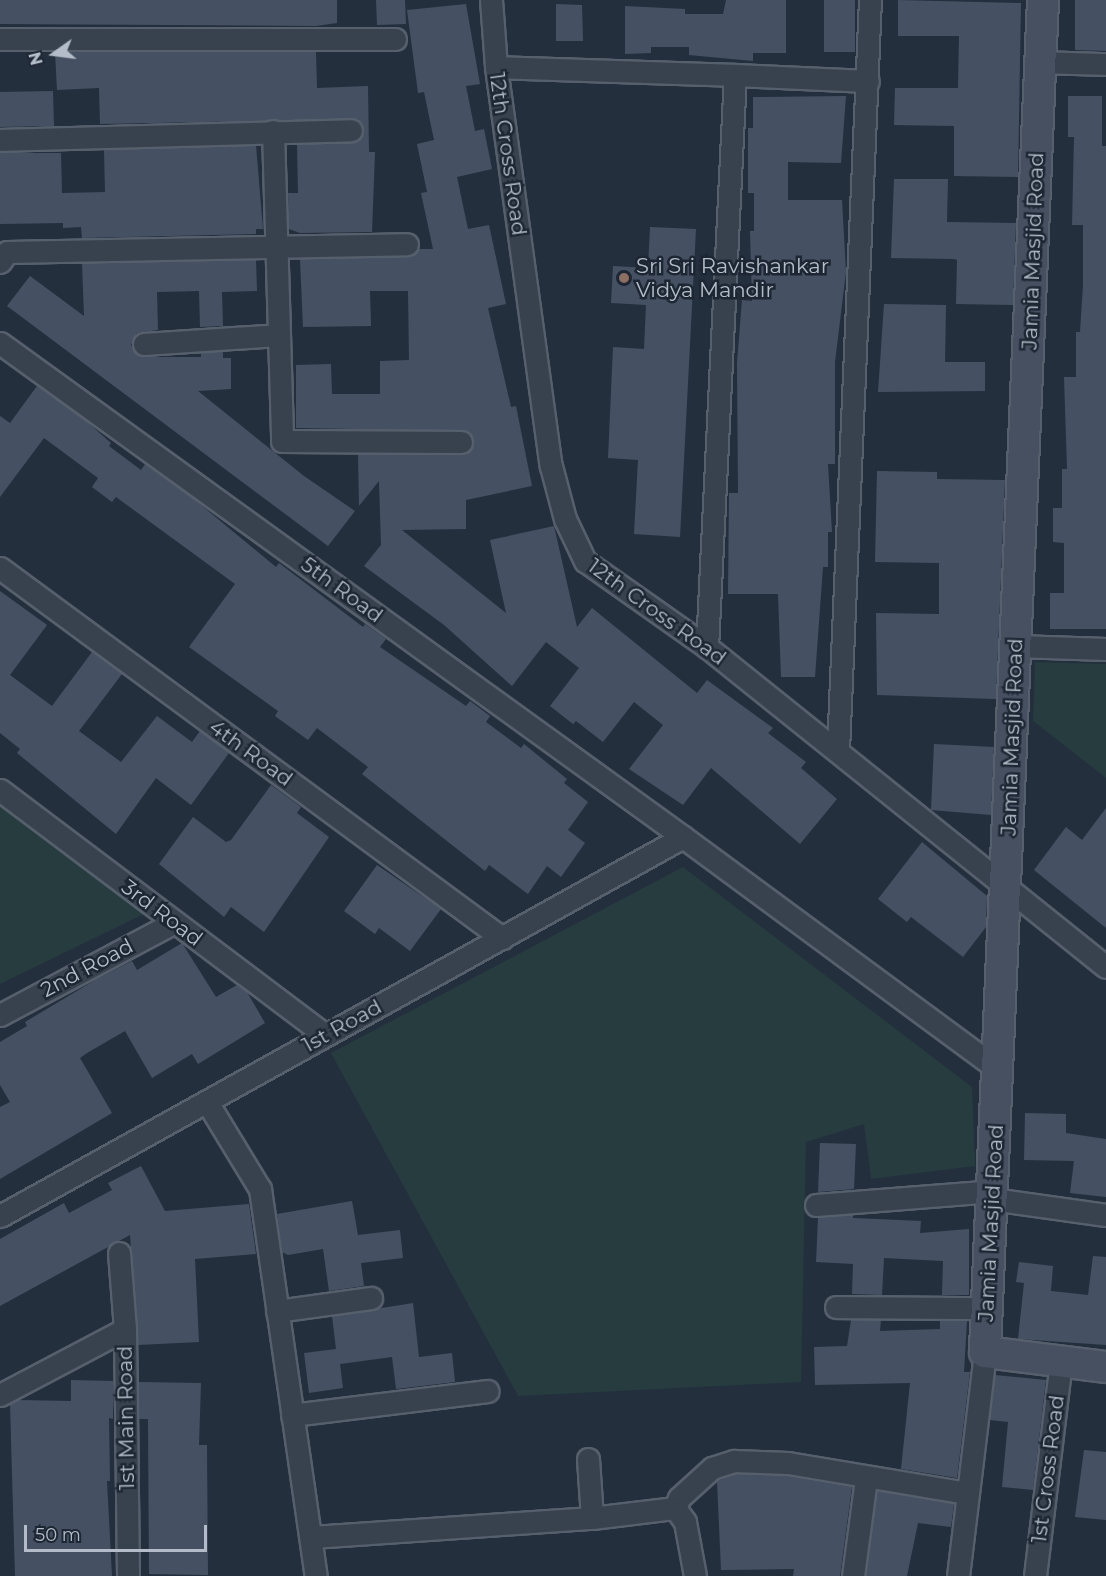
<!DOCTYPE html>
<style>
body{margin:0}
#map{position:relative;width:1106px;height:1576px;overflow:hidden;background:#242f3e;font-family:Montserrat,sans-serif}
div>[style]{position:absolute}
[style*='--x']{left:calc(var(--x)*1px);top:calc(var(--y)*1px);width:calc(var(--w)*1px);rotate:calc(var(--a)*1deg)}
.green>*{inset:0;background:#263c3f}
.building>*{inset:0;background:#455162}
.roads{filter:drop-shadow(2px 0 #565f6c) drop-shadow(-2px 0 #565f6c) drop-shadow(0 2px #565f6c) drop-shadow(0 -2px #565f6c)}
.street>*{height:21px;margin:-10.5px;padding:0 10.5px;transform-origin:10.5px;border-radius:10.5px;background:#38414e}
.secondary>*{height:30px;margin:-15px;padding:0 15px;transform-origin:15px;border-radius:15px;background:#465061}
.dots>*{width:16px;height:16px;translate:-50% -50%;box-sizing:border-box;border:3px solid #1d2633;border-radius:50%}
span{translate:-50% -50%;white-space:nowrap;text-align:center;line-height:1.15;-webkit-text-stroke:5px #1d2633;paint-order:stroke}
.street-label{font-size:21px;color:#b4bcc9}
.poi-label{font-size:21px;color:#b4bcc9}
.left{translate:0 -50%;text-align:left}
.north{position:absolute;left:24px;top:24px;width:60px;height:60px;-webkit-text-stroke:4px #1d2633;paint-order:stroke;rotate:256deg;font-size:16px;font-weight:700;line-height:24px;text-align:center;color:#b4bcc9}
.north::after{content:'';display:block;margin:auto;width:21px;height:27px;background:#b4bcc9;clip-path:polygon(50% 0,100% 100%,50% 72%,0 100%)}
.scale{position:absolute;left:24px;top:1525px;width:183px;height:27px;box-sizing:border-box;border:3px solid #b4bcc9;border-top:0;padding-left:8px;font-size:18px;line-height:21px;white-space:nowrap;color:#b4bcc9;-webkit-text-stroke:4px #1d2633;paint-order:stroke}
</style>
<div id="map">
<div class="green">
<i style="clip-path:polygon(1035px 662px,1106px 664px,1106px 778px,1033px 721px)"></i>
<i style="clip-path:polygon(0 803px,148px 912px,0 984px)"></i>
<i style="clip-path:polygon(683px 867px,972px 1087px,975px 1166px,871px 1179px,864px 1124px,806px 1142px,801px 1382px,518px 1396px,331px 1053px)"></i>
</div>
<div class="building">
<i style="clip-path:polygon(0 0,337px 0,337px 23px,316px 26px,0 24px)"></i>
<i style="clip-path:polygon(376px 0,405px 0,406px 24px,377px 25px)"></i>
<i style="clip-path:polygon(726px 0,786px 0,786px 53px,753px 53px,753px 61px,689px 55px,689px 47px,651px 47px,651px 53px,625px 54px,625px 6px,685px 9px,685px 14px,723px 14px)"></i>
<i style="clip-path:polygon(824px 0,855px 0,855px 52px,824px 52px)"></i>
<i style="clip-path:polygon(898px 0,1021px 3px,1018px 177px,954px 176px,954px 126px,894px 125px,895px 88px,958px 88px,959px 36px,898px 36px)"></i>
<i style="clip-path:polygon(1075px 0,1106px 0,1106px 51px,1075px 50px)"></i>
<i style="clip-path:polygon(466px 4px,480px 84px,466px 86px,475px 131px,484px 129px,492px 169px,457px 177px,468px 229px,489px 225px,506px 304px,488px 308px,511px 407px,516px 406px,532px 486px,466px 500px,466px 529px,402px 530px,506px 613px,490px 540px,554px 526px,577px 627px,592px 608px,697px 693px,707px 680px,773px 728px,768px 733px,806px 762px,801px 768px,837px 799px,800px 844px,711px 768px,683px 805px,629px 769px,663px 725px,634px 702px,603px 742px,576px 721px,573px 724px,550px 706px,579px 668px,546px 642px,512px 686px,444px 625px,364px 566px,381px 545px,379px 481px,359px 506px,358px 454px,462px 455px,472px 449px,474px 443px,468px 431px,296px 428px,296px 365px,331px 364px,332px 394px,380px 394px,380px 361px,409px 360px,408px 291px,370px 291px,371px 326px,303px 327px,300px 259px,407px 257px,419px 249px,433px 249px,421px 193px,427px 192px,417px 144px,434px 140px,424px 92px,418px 93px,407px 10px)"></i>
<i style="clip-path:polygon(556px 4px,582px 5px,583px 41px,556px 41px)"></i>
<i style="clip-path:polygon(55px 52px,316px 52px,317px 88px,368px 86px,369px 152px,375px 152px,372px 232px,300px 233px,289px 229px,288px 193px,298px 193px,297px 144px,357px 141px,364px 130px,358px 119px,100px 124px,99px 88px,57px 90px)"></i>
<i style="clip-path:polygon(53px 91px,54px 126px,0 127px,0 92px)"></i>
<i style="clip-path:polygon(846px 96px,841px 163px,788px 162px,788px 200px,842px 200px,846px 272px,835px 362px,835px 464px,828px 464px,832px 532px,828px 532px,828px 567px,823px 567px,815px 677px,781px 677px,778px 594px,728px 594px,729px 493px,738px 493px,737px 363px,742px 300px,752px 301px,750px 231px,754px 231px,754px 193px,748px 193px,748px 128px,753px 128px,753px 97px)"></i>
<i style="clip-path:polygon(1068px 96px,1102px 96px,1102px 146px,1106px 146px,1106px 629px,1050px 629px,1050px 593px,1064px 593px,1064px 543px,1053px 542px,1053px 508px,1062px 508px,1062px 469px,1067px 469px,1064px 377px,1076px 377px,1076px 332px,1080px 332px,1083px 285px,1083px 225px,1072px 225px,1074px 137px,1068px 137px)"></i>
<i style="clip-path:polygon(256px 145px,263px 229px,256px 229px,256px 234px,82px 238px,81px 227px,63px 228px,63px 223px,0 224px,0 153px,61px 153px,62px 193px,105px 192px,104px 150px)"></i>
<i style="clip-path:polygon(894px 179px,948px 179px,947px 222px,1016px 223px,1013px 305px,956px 304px,957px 260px,954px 259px,891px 258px)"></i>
<i style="clip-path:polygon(650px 227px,696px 229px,680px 537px,634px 534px,638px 460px,608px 458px,613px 347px,644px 349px,646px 305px,611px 303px,613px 266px,648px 268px)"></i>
<i style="clip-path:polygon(256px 260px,257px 291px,222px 292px,223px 326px,200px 327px,199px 291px,157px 292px,158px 330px,137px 333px,131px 345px,138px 355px,144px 357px,201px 357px,201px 353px,223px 351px,223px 358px,231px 358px,231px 389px,198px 391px,304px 476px,355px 511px,328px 546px,7px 306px,30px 276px,84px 316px,82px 263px)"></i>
<i style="clip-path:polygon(884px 304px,946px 305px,945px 362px,985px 362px,985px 391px,878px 392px)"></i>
<i style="clip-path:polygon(37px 386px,86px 421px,111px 443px,109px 446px,141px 470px,145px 464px,195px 500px,276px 567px,279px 563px,363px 627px,365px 624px,386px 639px,380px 647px,466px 706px,470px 701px,490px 716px,486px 722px,521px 748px,524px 744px,567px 779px,564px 783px,588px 802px,568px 830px,585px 843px,561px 877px,547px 866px,528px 894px,489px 865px,485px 871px,362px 774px,368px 767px,317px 728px,308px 740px,275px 716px,278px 711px,189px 647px,235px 584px,116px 497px,112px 502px,92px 487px,98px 478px,44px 438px,0 497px,0 416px,10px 423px)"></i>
<i style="clip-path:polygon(877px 471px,937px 472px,937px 479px,1005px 480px,996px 699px,877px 695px,876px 613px,939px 614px,939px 563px,875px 562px)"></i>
<i style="clip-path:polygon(0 591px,47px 625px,10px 675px,52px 706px,92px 652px,122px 674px,79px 731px,121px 762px,157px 716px,192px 742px,200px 731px,229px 753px,191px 805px,156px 778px,116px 834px,17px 753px,20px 749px,0 733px)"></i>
<i style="clip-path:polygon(934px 744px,994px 747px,991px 815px,931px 810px)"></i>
<i style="clip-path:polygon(271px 785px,301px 807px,297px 813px,329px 837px,264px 932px,231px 907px,224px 917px,159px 864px,193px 817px,226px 842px,231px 840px)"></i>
<i style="clip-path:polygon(1106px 808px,1106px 928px,1034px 870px,1066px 827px,1082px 840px)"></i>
<i style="clip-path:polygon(922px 842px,987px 896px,986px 927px,963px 957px,911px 917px,907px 922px,878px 899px)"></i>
<i style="clip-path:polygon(377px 865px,441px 909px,410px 951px,379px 928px,375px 934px,344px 911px)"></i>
<i style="clip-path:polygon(182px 943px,216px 997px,237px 985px,247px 992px,265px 1023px,198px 1064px,192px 1054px,152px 1078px,125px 1031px,87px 1053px,80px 1058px,112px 1113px,0 1179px,0 1107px,10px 1102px,0 1085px,0 1042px,27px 1026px,25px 1022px,97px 979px,132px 961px,137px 970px)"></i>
<i style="clip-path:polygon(1025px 1113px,1066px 1114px,1066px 1133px,1106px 1139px,1106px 1197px,1070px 1193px,1074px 1161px,1024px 1160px)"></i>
<i style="clip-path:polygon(820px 1143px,856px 1144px,854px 1189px,818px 1192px)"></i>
<i style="clip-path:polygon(141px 1166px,165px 1211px,249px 1204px,256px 1254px,195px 1259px,199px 1342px,138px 1345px,130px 1235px,0 1306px,0 1239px,64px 1203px,69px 1213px,112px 1190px,108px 1183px)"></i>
<i style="clip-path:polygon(352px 1201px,358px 1235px,400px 1230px,403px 1258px,361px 1263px,364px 1286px,329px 1291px,323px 1249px,288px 1255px,282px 1252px,277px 1214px)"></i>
<i style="clip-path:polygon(853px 1215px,853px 1218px,921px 1221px,920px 1233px,969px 1229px,969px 1295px,942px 1295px,943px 1261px,884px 1258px,882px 1295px,852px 1294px,853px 1264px,816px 1262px,818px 1218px)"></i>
<i style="clip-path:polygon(1093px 1256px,1106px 1257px,1106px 1345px,1018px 1339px,1024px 1283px,1016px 1282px,1019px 1262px,1053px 1266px,1051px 1291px,1088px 1295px)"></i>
<i style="clip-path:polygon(413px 1303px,419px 1357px,452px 1353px,455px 1382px,396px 1389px,392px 1357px,340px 1364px,343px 1388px,309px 1393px,304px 1353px,336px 1349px,332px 1316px)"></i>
<i style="clip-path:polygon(851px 1320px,881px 1320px,880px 1331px,940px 1329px,940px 1320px,967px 1321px,964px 1372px,970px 1372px,957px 1478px,901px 1469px,910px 1383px,815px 1385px,814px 1347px,847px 1346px)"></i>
<i style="clip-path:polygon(995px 1375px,1046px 1380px,1033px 1490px,1002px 1487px,1008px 1422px,990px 1420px)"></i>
<i style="clip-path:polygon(71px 1380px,113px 1381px,113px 1419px,109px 1418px,110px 1481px,107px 1481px,112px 1576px,15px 1576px,10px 1404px,18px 1400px,71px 1401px)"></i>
<i style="clip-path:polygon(138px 1382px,201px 1383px,199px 1445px,207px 1445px,208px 1575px,149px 1574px,148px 1419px,139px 1419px)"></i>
<i style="clip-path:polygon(1084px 1450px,1106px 1452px,1106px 1520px,1075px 1517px)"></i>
<i style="clip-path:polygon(736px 1474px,787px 1476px,852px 1487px,840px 1576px,793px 1576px,794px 1569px,721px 1570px,717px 1481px)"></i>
<i style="clip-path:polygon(877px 1491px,954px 1504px,951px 1527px,918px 1523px,907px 1576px,866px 1576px)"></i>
</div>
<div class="roads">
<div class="street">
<i style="--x:491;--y:0;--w:67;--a:85.7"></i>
<i style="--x:496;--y:67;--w:403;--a:82.2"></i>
<i style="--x:551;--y:466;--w:55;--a:75.2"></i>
<i style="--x:565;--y:519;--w:47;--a:64.5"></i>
<i style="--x:585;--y:561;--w:149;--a:35.2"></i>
<i style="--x:707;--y:647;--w:511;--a:38.73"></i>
<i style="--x:0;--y:39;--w:395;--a:0"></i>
<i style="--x:1041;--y:62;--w:65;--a:1.8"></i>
<i style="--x:496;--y:67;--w:239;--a:1.9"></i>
<i style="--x:735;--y:75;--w:573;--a:92.8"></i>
<i style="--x:735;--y:75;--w:133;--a:2.6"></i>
<i style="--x:273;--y:131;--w:310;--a:88.3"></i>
<i style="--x:282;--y:441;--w:179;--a:0.3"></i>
<i style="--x:0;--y:140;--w:351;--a:-1.6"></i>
<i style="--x:0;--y:262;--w:12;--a:-55"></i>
<i style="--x:7;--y:252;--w:400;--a:-1.1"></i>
<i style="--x:0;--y:343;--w:843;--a:35.88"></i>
<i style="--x:683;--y:837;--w:391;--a:36.4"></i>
<i style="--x:144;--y:344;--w:134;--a:-3.8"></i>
<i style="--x:0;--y:568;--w:624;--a:36.39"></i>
<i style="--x:1016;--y:646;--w:90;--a:1.9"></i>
<i style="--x:838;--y:750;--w:751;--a:-87.56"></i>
<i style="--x:0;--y:790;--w:407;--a:37"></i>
<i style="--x:0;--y:1015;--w:198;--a:-28"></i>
<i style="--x:207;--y:1102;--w:102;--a:58.7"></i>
<i style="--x:260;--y:1189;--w:391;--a:81.8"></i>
<i style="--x:992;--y:1199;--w:115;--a:8"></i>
<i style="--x:816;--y:1205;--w:177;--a:-4.5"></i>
<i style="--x:0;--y:1216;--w:781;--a:-29.03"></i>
<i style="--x:119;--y:1253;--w:76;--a:85.5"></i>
<i style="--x:836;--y:1307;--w:151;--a:0.4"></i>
<i style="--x:277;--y:1311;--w:95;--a:-7.9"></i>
<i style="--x:0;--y:1395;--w:141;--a:-27.8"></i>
<i style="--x:125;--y:1329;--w:247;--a:89.3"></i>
<i style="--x:292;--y:1415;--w:197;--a:-7"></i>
<i style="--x:588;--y:1459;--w:59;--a:86.1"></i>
<i style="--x:675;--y:1508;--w:11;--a:-68"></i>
<i style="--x:679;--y:1498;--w:45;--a:-42.3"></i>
<i style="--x:712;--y:1468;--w:23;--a:-18"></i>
<i style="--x:734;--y:1461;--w:54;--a:2.1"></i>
<i style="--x:788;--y:1463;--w:182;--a:9.5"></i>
<i style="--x:312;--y:1537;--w:281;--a:-3.9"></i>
<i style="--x:592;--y:1518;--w:84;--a:-6.9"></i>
<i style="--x:675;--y:1508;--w:17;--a:54"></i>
<i style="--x:685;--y:1522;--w:55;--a:79.5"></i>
<i style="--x:853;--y:1576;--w:99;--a:-82.4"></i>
<i style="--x:958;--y:1576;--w:226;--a:-83.1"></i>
<i style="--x:1035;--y:1576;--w:216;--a:-83.1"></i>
</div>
<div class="secondary">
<i style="--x:1043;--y:0;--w:1353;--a:92.46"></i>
<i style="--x:985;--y:1352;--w:122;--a:7.1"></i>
</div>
</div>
<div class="dots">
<i style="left:624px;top:278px;background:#8d6e63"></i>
</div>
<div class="street-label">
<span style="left:508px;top:154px;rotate:82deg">12th Cross Road</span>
<span style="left:1033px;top:251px;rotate:-88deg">Jamia Masjid Road</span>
<span style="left:342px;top:590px;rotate:36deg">5th Road</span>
<span style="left:657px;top:612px;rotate:36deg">12th Cross Road</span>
<span style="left:1012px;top:737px;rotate:-88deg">Jamia Masjid Road</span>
<span style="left:251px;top:753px;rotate:36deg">4th Road</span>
<span style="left:162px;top:913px;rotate:37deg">3rd Road</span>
<span style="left:87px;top:968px;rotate:-28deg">2nd Road</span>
<span style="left:342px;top:1026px;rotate:-29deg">1st Road</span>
<span style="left:991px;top:1223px;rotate:-87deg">Jamia Masjid Road</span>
<span style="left:126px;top:1418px;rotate:-91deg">1st Main Road</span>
<span style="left:1048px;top:1469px;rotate:-83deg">1st Cross Road</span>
</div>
<div class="poi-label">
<span class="left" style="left:636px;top:278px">Sri Sri Ravishankar<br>Vidya Mandir</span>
</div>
<div class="north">N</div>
<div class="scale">50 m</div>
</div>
